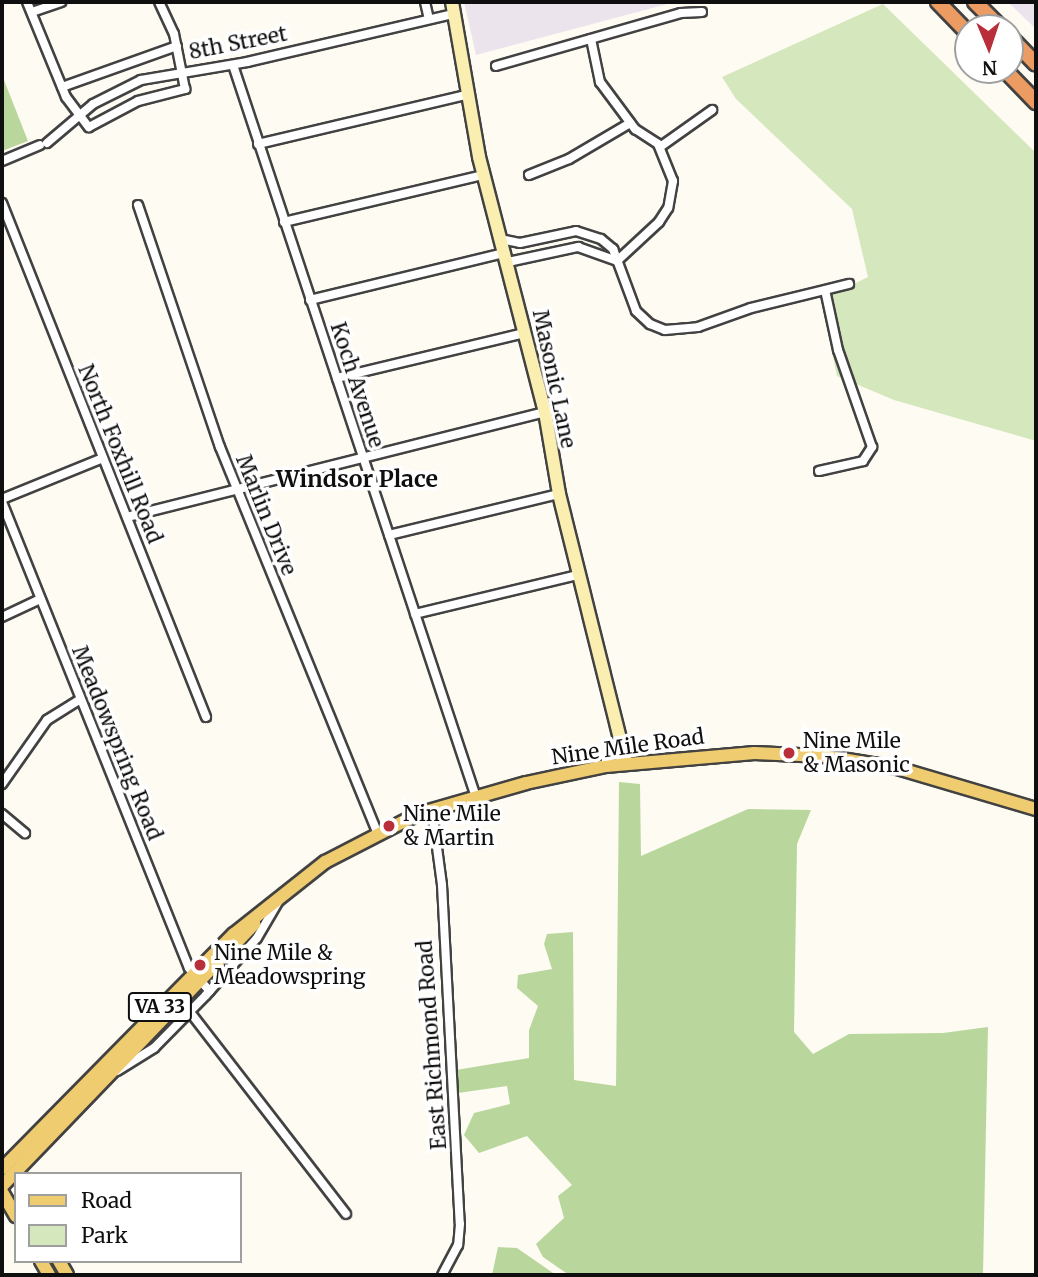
<!DOCTYPE html>
<style>
body{margin:0}
#map{position:relative;width:1038px;height:1277px;overflow:hidden;background:#fefbf2;font-family:Merriweather,serif}
div>[style]{position:absolute}
[style*='--x']{left:calc(var(--x)*1px);top:calc(var(--y)*1px);width:calc(var(--w)*1px);rotate:calc(var(--a)*1deg)}
.industrial>*{inset:0;background:#ece4ed}
.green>*{inset:0;background:#d5e7bd}
.forest>*{inset:0;background:#b9d79d}
.roads{filter:drop-shadow(2px 0 #424242) drop-shadow(-2px 0 #424242) drop-shadow(0 2px #424242) drop-shadow(0 -2px #424242)}
.minor>*{height:8px;margin:-4px;padding:0 4px;transform-origin:4px;border-radius:4px;background:#fff}
.secondary>*{height:12px;margin:-6px;padding:0 6px;transform-origin:6px;border-radius:6px;background:#faefb1}
.primary>*{height:12px;margin:-6px;padding:0 6px;transform-origin:6px;border-radius:6px;background:#f0cc70}
.motorway>*{height:14px;margin:-7px;padding:0 7px;transform-origin:7px;border-radius:7px;background:#ec9c62}
.dots>*{width:19px;height:19px;translate:-50% -50%;box-sizing:border-box;border:4px solid #fff;border-radius:50%}
span{translate:-50% -50%;white-space:nowrap;text-align:center;line-height:1.15;-webkit-text-stroke:7px #fff;paint-order:stroke}
.shield-label span{padding:2px 5px;background:#fff;border:2px solid;border-radius:5px;-webkit-text-stroke-width:0}
.shield-label{font-size:19px;color:#0f0f0f;font-weight:700}
.street-label{font-size:21px;color:#0f0f0f}
.poi-label{font-size:21px;color:#0f0f0f}
.left{translate:0 -50%;text-align:left}
.neighbourhood-label{font-size:23px;color:#0f0f0f;font-weight:700}
.frame{position:absolute;inset:0;border:4px solid #0f0f0f;pointer-events:none}
.legend{position:absolute;left:14px;top:1172px;width:228px;height:91px;box-sizing:border-box;background:#fff;border:2px solid #9f9f9f;margin:0;padding:9px 12px;list-style:none;font-size:21px;color:#0f0f0f}
.legend li{display:flex;align-items:center;gap:14px;height:35px}
.legend b{width:35px;border:2px solid #9f9f9f}
.north{position:absolute;left:954px;top:14px;width:70px;height:70px;box-sizing:border-box;background:#fff;border:2px solid #9f9f9f;border-radius:50%;rotate:178deg;font-size:19px;font-weight:700;line-height:28px;text-align:center;color:#0f0f0f}
.north::after{content:'';display:block;margin:auto;width:24px;height:32px;background:#b82e3a;clip-path:polygon(50% 0,100% 100%,50% 72%,0 100%)}
</style>
<div id="map">
<div class="industrial">
<i style="clip-path:polygon(464px 2px,675px 2px,476px 55px)"></i>
<i style="clip-path:polygon(1008px 2px,1036px 2px,1036px 29px)"></i>
</div>
<div class="green">
<i style="clip-path:polygon(883px 4px,1036px 153px,1036px 441px,894px 400px,837px 376px,821px 300px,868px 277px,852px 209px,736px 99px,722px 77px)"></i>
</div>
<div class="forest">
<i style="clip-path:polygon(2px 75px,28px 141px,2px 151px)"></i>
<i style="clip-path:polygon(619px 782px,640px 784px,641px 856px,748px 809px,811px 810px,797px 844px,794px 1032px,813px 1054px,849px 1034px,943px 1033px,988px 1027px,983px 1275px,569px 1275px,543px 1257px,536px 1244px,564px 1218px,558px 1196px,572px 1185px,527px 1136px,479px 1153px,464px 1135px,474px 1113px,510px 1104px,507px 1086px,458px 1093px,456px 1070px,529px 1058px,529px 1030px,538px 1006px,517px 988px,518px 975px,552px 969px,544px 944px,547px 934px,573px 932px,574px 1080px,616px 1086px)"></i>
<i style="clip-path:polygon(498px 1247px,517px 1248px,556px 1275px,492px 1275px)"></i>
</div>
<div class="roads">
<div class="minor">
<i style="--x:27;--y:2;--w:103;--a:67.7"></i>
<i style="--x:66;--y:97;--w:38;--a:53"></i>
<i style="--x:89;--y:127;--w:55;--a:-28"></i>
<i style="--x:138;--y:101;--w:49;--a:-14.3"></i>
<i style="--x:185;--y:89;--w:56;--a:-101.3"></i>
<i style="--x:174;--y:34;--w:35;--a:-115"></i>
<i style="--x:425;--y:2;--w:17;--a:77"></i>
<i style="--x:32;--y:12;--w:31;--a:-19"></i>
<i style="--x:591;--y:39;--w:44;--a:78.2"></i>
<i style="--x:600;--y:82;--w:59;--a:53.3"></i>
<i style="--x:635;--y:129;--w:27;--a:33"></i>
<i style="--x:658;--y:144;--w:40;--a:68"></i>
<i style="--x:673;--y:181;--w:27;--a:100"></i>
<i style="--x:668;--y:208;--w:17;--a:123"></i>
<i style="--x:659;--y:222;--w:57;--a:137.1"></i>
<i style="--x:233;--y:65;--w:771;--a:71.64"></i>
<i style="--x:496;--y:66;--w:192;--a:-16"></i>
<i style="--x:681;--y:13;--w:21;--a:-3"></i>
<i style="--x:62;--y:87;--w:122;--a:-19.6"></i>
<i style="--x:47;--y:143;--w:60;--a:-40.3"></i>
<i style="--x:93;--y:104;--w:54;--a:-26.6"></i>
<i style="--x:141;--y:80;--w:108;--a:-9.6"></i>
<i style="--x:247;--y:62;--w:212;--a:-13.1"></i>
<i style="--x:258;--y:144;--w:214;--a:-13.3"></i>
<i style="--x:660;--y:147;--w:64;--a:-35.4"></i>
<i style="--x:2;--y:161;--w:41;--a:-22.8"></i>
<i style="--x:529;--y:175;--w:43;--a:-21.8"></i>
<i style="--x:569;--y:159;--w:71;--a:-30.5"></i>
<i style="--x:2;--y:203;--w:553;--a:68.35"></i>
<i style="--x:138;--y:205;--w:256;--a:71.3"></i>
<i style="--x:220;--y:447;--w:415;--a:67.8"></i>
<i style="--x:284;--y:222;--w:204;--a:-13.3"></i>
<i style="--x:500;--y:239;--w:20;--a:11"></i>
<i style="--x:520;--y:243;--w:57;--a:-12.1"></i>
<i style="--x:576;--y:231;--w:26;--a:18"></i>
<i style="--x:601;--y:239;--w:16;--a:40"></i>
<i style="--x:613;--y:249;--w:66;--a:69.6"></i>
<i style="--x:636;--y:311;--w:19;--a:43"></i>
<i style="--x:650;--y:324;--w:16;--a:22"></i>
<i style="--x:665;--y:330;--w:33;--a:-5"></i>
<i style="--x:698;--y:327;--w:56;--a:-19.7"></i>
<i style="--x:751;--y:308;--w:101;--a:-13.8"></i>
<i style="--x:508;--y:262;--w:72;--a:-12.1"></i>
<i style="--x:578;--y:247;--w:41;--a:19.7"></i>
<i style="--x:310;--y:300;--w:201;--a:-13.6"></i>
<i style="--x:337;--y:378;--w:193;--a:-13.5"></i>
<i style="--x:819;--y:471;--w:45;--a:-12.8"></i>
<i style="--x:863;--y:461;--w:17;--a:-57"></i>
<i style="--x:872;--y:447;--w:103;--a:-109.3"></i>
<i style="--x:838;--y:350;--w:61;--a:-102.2"></i>
<i style="--x:2;--y:499;--w:109;--a:-22.1"></i>
<i style="--x:2;--y:502;--w:502;--a:68.14"></i>
<i style="--x:189;--y:968;--w:31;--a:48"></i>
<i style="--x:127;--y:517;--w:431;--a:-14.1"></i>
<i style="--x:389;--y:535;--w:175;--a:-13.6"></i>
<i style="--x:415;--y:614;--w:168;--a:-13.5"></i>
<i style="--x:2;--y:617;--w:42;--a:-25.3"></i>
<i style="--x:2;--y:784;--w:78;--a:-54.9"></i>
<i style="--x:47;--y:720;--w:39;--a:-32"></i>
<i style="--x:432;--y:810;--w:76;--a:82.4"></i>
<i style="--x:442;--y:885;--w:339;--a:87"></i>
<i style="--x:460;--y:1224;--w:21;--a:95"></i>
<i style="--x:458;--y:1245;--w:34;--a:118"></i>
<i style="--x:2;--y:814;--w:30;--a:40"></i>
<i style="--x:190;--y:1012;--w:255;--a:52.3"></i>
<i style="--x:117;--y:1071;--w:44;--a:-31.9"></i>
<i style="--x:154;--y:1048;--w:74;--a:-45.5"></i>
<i style="--x:206;--y:995;--w:76;--a:-48.2"></i>
<i style="--x:257;--y:938;--w:42;--a:-59.7"></i>
</div>
<div class="secondary">
<i style="--x:452;--y:2;--w:157;--a:80.1"></i>
<i style="--x:479;--y:157;--w:263;--a:75.5"></i>
<i style="--x:545;--y:412;--w:83;--a:80.3"></i>
<i style="--x:559;--y:494;--w:277;--a:76"></i>
</div>
<div class="primary">
<i style="--x:2;--y:1169;--w:330;--a:-45.4"></i>
<i style="--x:234;--y:934;--w:116;--a:-38.4"></i>
<i style="--x:325;--y:862;--w:105;--a:-27.3"></i>
<i style="--x:418;--y:814;--w:112;--a:-16"></i>
<i style="--x:526;--y:783;--w:82;--a:-12"></i>
<i style="--x:606;--y:766;--w:149;--a:-5"></i>
<i style="--x:754;--y:753;--w:69;--a:2.5"></i>
<i style="--x:823;--y:756;--w:75;--a:9.2"></i>
<i style="--x:897;--y:768;--w:145;--a:16.4"></i>
<i style="--x:2;--y:1186;--w:364;--a:-46.1"></i>
<i style="--x:2;--y:1192;--w:28;--a:60"></i>
<i style="--x:41;--y:1261;--w:16;--a:60"></i>
<i style="--x:59;--y:1261;--w:16;--a:60"></i>
</div>
<div class="motorway">
<i style="--x:938;--y:2;--w:43;--a:45.9"></i>
<i style="--x:975;--y:2;--w:37;--a:45"></i>
<i style="--x:1010;--y:37;--w:37;--a:46"></i>
<i style="--x:1005;--y:70;--w:45;--a:45.9"></i>
</div>
</div>
<div class="dots">
<i style="left:789px;top:753px;background:#b82e3a"></i>
<i style="left:389px;top:826px;background:#b82e3a"></i>
<i style="left:200px;top:965px;background:#b82e3a"></i>
</div>
<div class="shield-label">
<span style="left:160px;top:1007px">VA 33</span>
</div>
<div class="street-label">
<span style="left:238px;top:43px;rotate:-11deg">8th Street</span>
<span style="left:554px;top:379px;rotate:78deg">Masonic Lane</span>
<span style="left:357px;top:385px;rotate:72deg">Koch Avenue</span>
<span style="left:120px;top:454px;rotate:68deg">North Foxhill Road</span>
<span style="left:266px;top:515px;rotate:68deg">Marlin Drive</span>
<span style="left:117px;top:743px;rotate:68deg">Meadowspring Road</span>
<span style="left:628px;top:747px;rotate:-8deg">Nine Mile Road</span>
<span style="left:432px;top:1045px;rotate:-94deg">East Richmond Road</span>
</div>
<div class="poi-label">
<span class="left" style="left:803px;top:753px">Nine Mile<br>&amp; Masonic</span>
<span class="left" style="left:403px;top:826px">Nine Mile<br>&amp; Martin</span>
<span class="left" style="left:214px;top:965px">Nine Mile &amp;<br>Meadowspring</span>
</div>
<div class="neighbourhood-label">
<span style="left:357px;top:479px">Windsor Place</span>
</div>
<div class="frame"></div>
<ul class="legend">
<li><b style="height:9px;background:#f0cc70"></b>Road</li>
<li><b style="height:19px;background:#d5e7bd"></b>Park</li>
</ul>
<div class="north">N</div>
</div>
